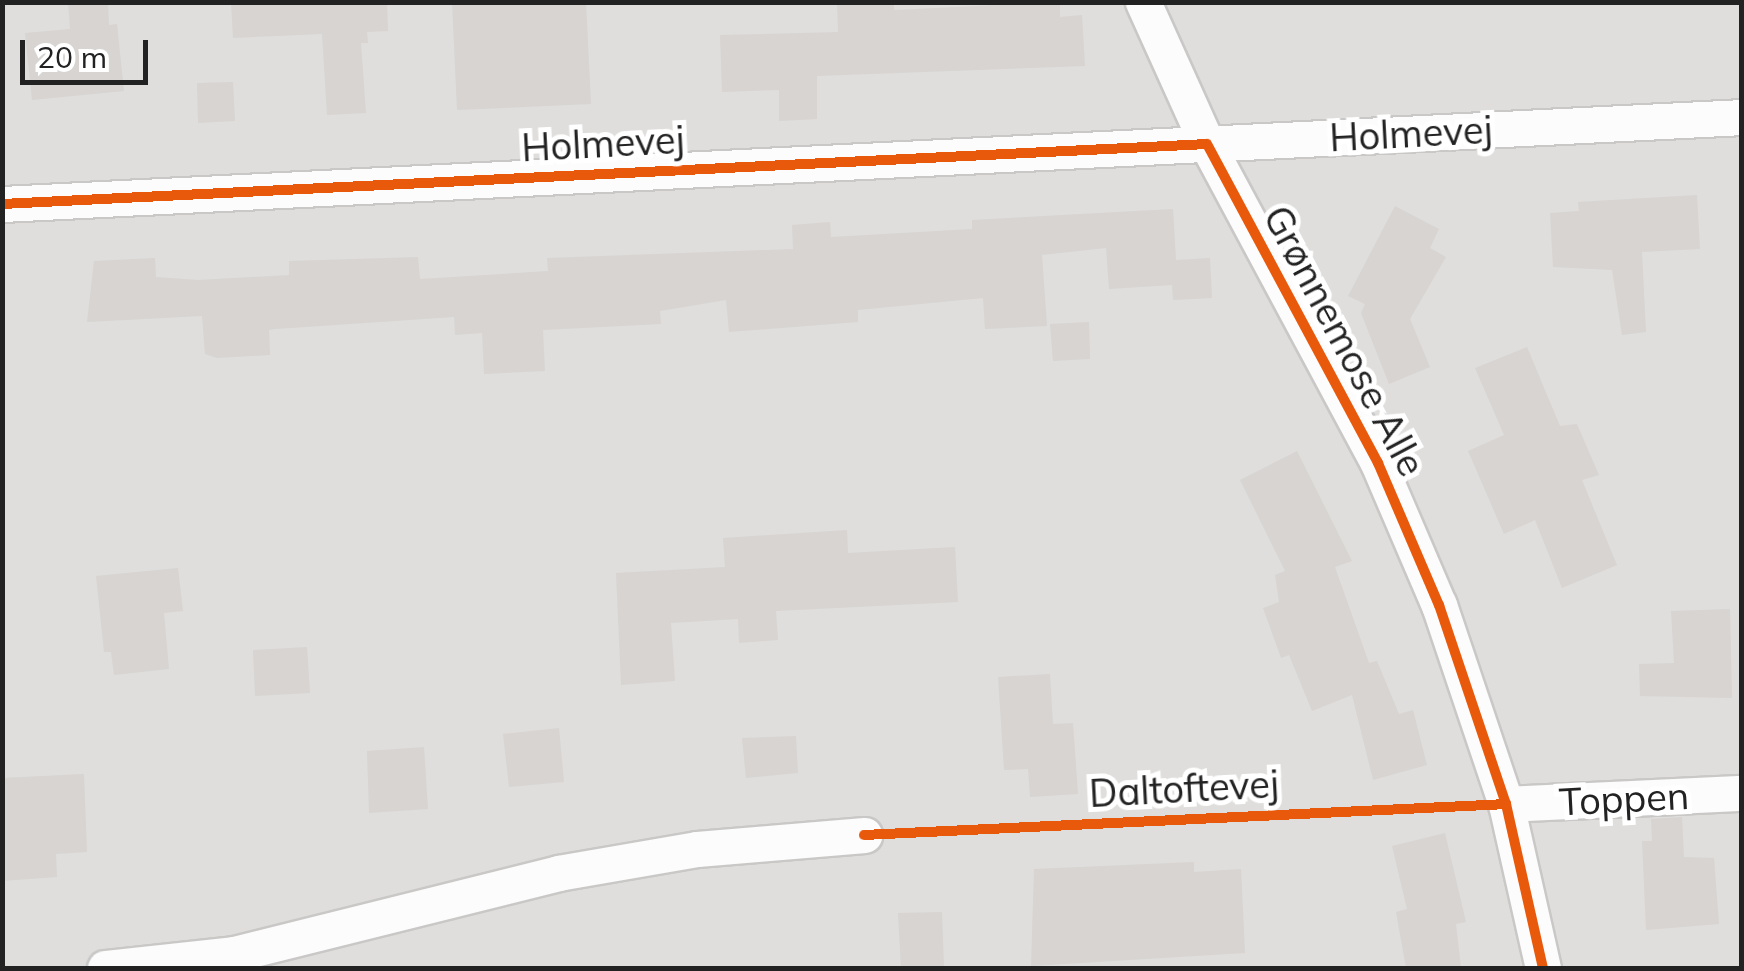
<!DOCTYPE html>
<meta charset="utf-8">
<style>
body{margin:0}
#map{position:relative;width:1744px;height:971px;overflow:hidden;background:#f0eeeb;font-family:Mulish,sans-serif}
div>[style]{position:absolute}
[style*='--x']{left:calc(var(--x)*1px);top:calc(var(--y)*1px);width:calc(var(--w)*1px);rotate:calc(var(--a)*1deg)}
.residential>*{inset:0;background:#dfdedc}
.building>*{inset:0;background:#d7d4d2}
.roads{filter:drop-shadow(2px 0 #c9c8c7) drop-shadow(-2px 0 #c9c8c7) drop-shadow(0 2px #c9c8c7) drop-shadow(0 -2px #c9c8c7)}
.street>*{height:35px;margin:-17.5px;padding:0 17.5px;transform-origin:17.5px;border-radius:17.5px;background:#fdfcfc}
.cycleway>*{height:10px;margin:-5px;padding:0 5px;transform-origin:5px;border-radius:5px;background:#e8590c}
span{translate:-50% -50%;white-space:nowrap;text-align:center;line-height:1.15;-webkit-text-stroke:10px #fff;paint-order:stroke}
.street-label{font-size:38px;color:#222}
.frame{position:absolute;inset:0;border:5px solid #222;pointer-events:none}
.scale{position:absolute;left:20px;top:40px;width:128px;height:45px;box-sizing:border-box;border:5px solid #222;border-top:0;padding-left:12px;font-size:30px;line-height:35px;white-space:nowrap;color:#222;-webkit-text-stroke:8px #fff;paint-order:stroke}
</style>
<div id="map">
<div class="residential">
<i style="clip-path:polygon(3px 3px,1741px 3px,1741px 968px,3px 968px)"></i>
</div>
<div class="building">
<i style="clip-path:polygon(68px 2px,108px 2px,109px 25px,117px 24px,124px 91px,32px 100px,25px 33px,70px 29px)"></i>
<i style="clip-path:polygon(231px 2px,387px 2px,388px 31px,367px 32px,368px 43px,361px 43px,366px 113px,327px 115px,322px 34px,233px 38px)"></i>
<i style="clip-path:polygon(452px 2px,586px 2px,591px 104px,457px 110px)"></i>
<i style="clip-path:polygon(837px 2px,894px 2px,894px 10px,1060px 2px,1060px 17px,1082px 15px,1085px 66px,817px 76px,817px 119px,779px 121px,779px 90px,722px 92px,720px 35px,838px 32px)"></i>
<i style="clip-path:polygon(233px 82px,235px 121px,198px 123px,197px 83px)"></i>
<i style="clip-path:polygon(1697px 195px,1700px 249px,1642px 252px,1646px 332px,1622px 335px,1612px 270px,1553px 267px,1550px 213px,1579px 211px,1578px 202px)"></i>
<i style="clip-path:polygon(1395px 206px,1439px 229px,1430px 248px,1446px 257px,1410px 319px,1430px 367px,1389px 384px,1361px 313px,1365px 304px,1348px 296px)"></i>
<i style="clip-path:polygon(1173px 209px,1176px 260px,1210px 258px,1212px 298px,1173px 300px,1172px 285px,1109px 289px,1106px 248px,1042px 255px,1047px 326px,985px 329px,983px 298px,858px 310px,858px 322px,729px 332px,726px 300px,660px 311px,661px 324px,543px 330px,545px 371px,484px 374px,482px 333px,455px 335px,454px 317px,276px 329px,269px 330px,270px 355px,217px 358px,205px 354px,202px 316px,87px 322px,94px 261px,155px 258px,156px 277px,198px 280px,289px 275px,289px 261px,418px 257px,420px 279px,548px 271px,547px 258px,793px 249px,792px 225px,830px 222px,831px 237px,972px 229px,972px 220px)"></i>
<i style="clip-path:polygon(1089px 322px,1090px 359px,1053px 361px,1050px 324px)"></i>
<i style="clip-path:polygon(1527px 347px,1560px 426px,1577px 424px,1599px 475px,1582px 480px,1617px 565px,1562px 588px,1535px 520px,1504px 534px,1468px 451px,1504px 435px,1475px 368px)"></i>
<i style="clip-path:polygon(1297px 451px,1352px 561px,1335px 567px,1369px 663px,1377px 661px,1399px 714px,1413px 710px,1427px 765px,1373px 780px,1352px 695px,1312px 711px,1289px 655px,1281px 658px,1263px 608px,1279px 602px,1275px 575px,1285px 571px,1240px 480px)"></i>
<i style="clip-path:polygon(847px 530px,848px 553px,955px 547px,958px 602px,776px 611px,778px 640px,739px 643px,738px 619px,671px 623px,675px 681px,621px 685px,616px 573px,725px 567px,723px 538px)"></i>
<i style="clip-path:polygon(178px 568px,183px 611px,164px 613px,169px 669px,114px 675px,111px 652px,104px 652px,96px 576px)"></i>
<i style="clip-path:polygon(1730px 609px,1732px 698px,1640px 696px,1639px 664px,1674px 663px,1671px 611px)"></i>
<i style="clip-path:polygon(307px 647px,310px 693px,255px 696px,253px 650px)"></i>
<i style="clip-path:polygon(1050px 674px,1053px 724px,1073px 723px,1078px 794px,1030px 797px,1028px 769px,1004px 770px,998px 677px)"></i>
<i style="clip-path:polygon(559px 728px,564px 782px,509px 787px,503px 734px)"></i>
<i style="clip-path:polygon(796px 736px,798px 773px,746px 778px,742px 738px)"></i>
<i style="clip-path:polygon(424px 747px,428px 809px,369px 813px,367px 751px)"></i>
<i style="clip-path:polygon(84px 774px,87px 852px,56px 854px,57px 877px,2px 881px,2px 778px)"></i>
<i style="clip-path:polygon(1682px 817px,1684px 857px,1714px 858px,1719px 924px,1646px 930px,1642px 841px,1652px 841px,1651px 819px)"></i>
<i style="clip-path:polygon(1445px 833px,1466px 922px,1456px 924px,1461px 968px,1406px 968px,1396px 912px,1407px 909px,1392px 846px)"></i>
<i style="clip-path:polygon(1194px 862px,1194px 872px,1241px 869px,1245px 953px,1031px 966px,1034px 869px)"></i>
<i style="clip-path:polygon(942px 912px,944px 968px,901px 968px,898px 913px)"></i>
</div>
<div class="roads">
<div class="street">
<i style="--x:1143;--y:2;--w:156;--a:65.7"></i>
<i style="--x:1207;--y:144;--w:362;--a:61.8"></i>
<i style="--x:1378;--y:463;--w:155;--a:66.8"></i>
<i style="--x:1439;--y:605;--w:210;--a:71.4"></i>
<i style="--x:1506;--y:804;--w:168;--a:77.3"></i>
<i style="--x:2;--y:204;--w:1742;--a:-2.86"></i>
<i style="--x:1506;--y:804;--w:236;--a:-2.7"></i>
<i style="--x:105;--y:968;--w:130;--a:-6.2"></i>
<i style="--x:234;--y:954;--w:334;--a:-14"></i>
<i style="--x:558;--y:873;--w:141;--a:-9.8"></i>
<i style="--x:697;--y:849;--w:168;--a:-4.8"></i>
</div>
</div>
<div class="cycleway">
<i style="--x:2;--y:204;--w:1206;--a:-2.85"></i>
<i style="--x:1207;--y:144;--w:362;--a:61.8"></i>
<i style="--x:1378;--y:463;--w:155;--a:66.8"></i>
<i style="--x:1439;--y:605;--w:210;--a:71.4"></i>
<i style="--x:1506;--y:804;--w:168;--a:77.3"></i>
<i style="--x:864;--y:835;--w:643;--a:-2.76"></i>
</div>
<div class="street-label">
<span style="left:1411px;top:134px;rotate:-3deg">Holmevej</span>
<span style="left:603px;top:144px;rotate:-3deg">Holmevej</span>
<span style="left:1344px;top:341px;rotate:62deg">Grønnemose Alle</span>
<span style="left:1184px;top:789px;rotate:-3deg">Daltoftevej</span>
<span style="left:1624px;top:799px;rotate:-3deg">Toppen</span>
</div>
<div class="frame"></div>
<div class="scale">20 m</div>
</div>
